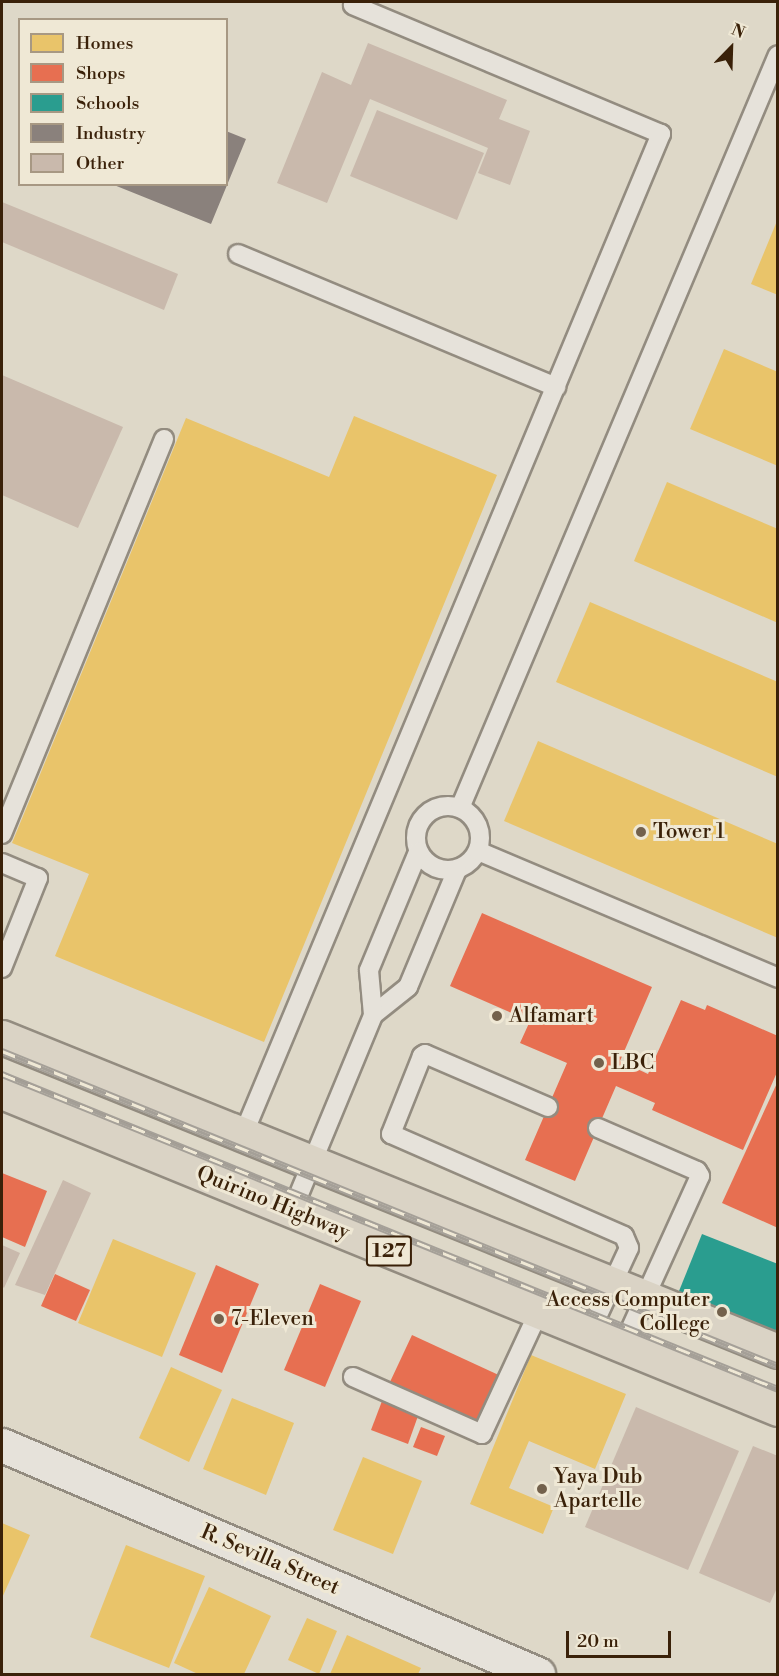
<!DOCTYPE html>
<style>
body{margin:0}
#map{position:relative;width:779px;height:1676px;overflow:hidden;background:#ded8c8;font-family:"Libre Bodoni",serif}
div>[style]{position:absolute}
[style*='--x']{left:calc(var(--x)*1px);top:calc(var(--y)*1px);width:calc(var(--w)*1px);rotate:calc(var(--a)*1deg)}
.homes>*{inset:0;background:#e9c46a}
.shops>*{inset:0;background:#e76f51}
.schools>*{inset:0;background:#2a9d8f}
.industry>*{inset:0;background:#8a817c}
.building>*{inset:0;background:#c9b9ac}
.roads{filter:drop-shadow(2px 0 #938c80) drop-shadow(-2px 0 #938c80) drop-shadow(0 2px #938c80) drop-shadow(0 -2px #938c80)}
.lane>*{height:18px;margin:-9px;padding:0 9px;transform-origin:9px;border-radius:9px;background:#e6e2da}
.lane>.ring{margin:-9px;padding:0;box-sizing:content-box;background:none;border:18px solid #e6e2da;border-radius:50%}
.street>*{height:33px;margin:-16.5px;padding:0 16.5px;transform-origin:16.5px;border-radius:16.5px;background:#e6e2da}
.primary>*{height:33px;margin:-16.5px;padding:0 16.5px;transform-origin:16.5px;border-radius:16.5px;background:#dad3c5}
.rail>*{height:7px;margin-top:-3.5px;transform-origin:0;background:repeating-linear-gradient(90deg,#efe8d5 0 14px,#a5a098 0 28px);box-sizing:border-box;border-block:2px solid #a5a098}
.dots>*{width:16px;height:16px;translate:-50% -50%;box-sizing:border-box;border:3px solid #efe8d5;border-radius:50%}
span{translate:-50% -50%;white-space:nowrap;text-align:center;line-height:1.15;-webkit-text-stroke:6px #efe8d5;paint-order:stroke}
.shield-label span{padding:2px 4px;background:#efe8d5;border:2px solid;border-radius:4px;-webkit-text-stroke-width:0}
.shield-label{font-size:20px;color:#3a2109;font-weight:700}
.poi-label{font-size:21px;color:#3a2109}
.left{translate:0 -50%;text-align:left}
.right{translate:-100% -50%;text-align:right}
.street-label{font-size:21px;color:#3a2109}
.frame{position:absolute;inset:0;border:3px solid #3a2109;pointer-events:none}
.legend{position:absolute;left:18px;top:18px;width:210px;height:168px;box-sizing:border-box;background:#efe8d5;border:2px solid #a79883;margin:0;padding:8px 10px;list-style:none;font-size:18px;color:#3a2109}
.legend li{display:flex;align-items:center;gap:12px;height:30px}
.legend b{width:30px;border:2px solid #a79883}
.north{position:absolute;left:701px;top:18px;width:60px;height:60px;-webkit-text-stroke:4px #efe8d5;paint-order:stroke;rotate:23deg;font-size:16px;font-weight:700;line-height:24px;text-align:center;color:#3a2109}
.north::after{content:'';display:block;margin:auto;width:21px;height:27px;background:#3a2109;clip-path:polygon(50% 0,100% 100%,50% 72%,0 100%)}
.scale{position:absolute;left:566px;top:1631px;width:105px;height:27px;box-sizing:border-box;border:3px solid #3a2109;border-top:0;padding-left:8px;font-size:18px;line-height:21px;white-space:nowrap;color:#3a2109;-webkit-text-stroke:4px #efe8d5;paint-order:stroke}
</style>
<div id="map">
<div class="homes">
<i style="clip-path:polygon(777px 221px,778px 221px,778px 295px,751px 284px)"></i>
<i style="clip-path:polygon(724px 349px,778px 372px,778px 466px,690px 429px)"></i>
<i style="clip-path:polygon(354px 416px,497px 475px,264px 1042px,55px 956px,89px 874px,12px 843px,186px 418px,329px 477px)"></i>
<i style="clip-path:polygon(667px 482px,778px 529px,778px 623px,634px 561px)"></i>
<i style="clip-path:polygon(590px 602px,778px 682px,778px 777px,556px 682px)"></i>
<i style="clip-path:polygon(538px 741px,778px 844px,778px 938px,504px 821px)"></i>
<i style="clip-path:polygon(113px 1239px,196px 1273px,162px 1357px,78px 1323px)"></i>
<i style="clip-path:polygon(531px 1355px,626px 1394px,595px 1469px,529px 1441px,509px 1488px,554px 1507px,543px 1534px,470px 1504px)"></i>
<i style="clip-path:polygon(171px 1367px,222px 1390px,189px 1462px,139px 1438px)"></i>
<i style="clip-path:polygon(232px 1398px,294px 1423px,266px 1495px,203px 1469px)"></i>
<i style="clip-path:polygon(363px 1457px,422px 1481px,393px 1554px,333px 1530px)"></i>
<i style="clip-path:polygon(2px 1523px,30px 1535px,2px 1598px)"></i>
<i style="clip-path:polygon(126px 1545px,205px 1576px,169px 1668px,90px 1637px)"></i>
<i style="clip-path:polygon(209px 1587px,271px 1616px,244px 1674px,198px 1674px,174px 1663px)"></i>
<i style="clip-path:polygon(307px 1618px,337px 1631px,319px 1674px,288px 1660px)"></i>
<i style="clip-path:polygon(347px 1635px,421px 1668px,418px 1674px,330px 1674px)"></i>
</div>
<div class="shops">
<i style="clip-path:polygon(482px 913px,652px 987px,620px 1061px,648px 1074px,681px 1000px,705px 1010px,707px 1005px,778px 1036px,778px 1070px,743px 1150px,652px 1110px,655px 1103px,616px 1086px,575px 1181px,525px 1160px,567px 1063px,520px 1043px,530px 1021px,450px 986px)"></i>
<i style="clip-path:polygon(778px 1081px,778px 1228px,722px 1203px)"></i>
<i style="clip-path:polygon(2px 1173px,47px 1191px,25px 1247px,2px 1237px)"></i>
<i style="clip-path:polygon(216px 1265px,259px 1284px,222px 1373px,179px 1355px)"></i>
<i style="clip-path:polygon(55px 1274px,90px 1290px,76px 1321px,41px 1306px)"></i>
<i style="clip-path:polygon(320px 1284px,361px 1301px,325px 1387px,284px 1370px)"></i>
<i style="clip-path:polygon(412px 1335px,503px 1377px,481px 1424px,390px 1382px)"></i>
<i style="clip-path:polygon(382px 1401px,418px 1416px,408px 1444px,371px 1430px)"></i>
<i style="clip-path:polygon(421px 1427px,445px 1436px,437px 1456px,413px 1447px)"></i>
</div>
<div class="schools">
<i style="clip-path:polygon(702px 1234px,778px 1264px,778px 1325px,771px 1340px,675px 1301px)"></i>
</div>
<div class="industry">
<i style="clip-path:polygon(226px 131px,246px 139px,211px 224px,114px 185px,226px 184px)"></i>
</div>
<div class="building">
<i style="clip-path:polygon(368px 43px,507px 100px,499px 119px,530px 131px,510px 185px,478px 173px,488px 148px,370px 99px,327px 203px,277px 183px,322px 72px,351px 85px)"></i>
<i style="clip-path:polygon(377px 110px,484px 153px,457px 220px,350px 176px)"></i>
<i style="clip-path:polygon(2px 202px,178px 274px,164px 310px,2px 242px)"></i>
<i style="clip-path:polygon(2px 375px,123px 427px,78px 528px,2px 495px)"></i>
<i style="clip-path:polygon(63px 1180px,91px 1193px,45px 1295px,15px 1285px)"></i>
<i style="clip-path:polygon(2px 1245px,20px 1253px,4px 1288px,2px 1286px)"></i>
<i style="clip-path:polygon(636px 1407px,739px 1451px,688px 1570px,585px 1527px)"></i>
<i style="clip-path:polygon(753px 1446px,778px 1456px,778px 1586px,770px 1603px,699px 1573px)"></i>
</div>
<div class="roads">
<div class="lane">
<i style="--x:238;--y:254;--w:345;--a:22.7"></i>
<i class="ring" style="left:416px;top:806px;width:46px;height:46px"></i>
<i style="--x:460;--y:808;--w:817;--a:-67.11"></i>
<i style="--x:2;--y:834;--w:427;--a:-67.7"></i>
<i style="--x:478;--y:851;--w:326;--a:22.9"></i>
<i style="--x:2;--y:863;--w:39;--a:23"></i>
<i style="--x:38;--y:878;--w:97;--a:111.8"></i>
<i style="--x:373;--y:1015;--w:45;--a:-38.7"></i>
<i style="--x:408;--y:987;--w:127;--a:-67.3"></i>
<i style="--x:548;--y:1107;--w:134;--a:-156.7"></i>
<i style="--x:425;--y:1054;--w:4;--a:146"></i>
<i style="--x:422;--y:1056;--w:84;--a:111.7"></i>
<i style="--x:391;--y:1134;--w:254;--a:23.6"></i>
<i style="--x:624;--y:1236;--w:13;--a:67"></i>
<i style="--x:629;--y:1248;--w:93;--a:114.9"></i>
<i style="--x:598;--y:1128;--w:108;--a:23.5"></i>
<i style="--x:697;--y:1171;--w:6;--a:59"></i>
<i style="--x:700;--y:1176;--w:187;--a:114.4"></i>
<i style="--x:243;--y:1135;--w:1085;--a:-67.34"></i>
<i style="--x:661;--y:134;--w:334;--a:-157.3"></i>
<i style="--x:292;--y:1211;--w:212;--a:-67.5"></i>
<i style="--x:373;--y:1015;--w:45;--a:-95.1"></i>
<i style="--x:369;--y:970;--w:128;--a:-67.4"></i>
<i style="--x:353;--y:1377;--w:141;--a:23.8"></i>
<i style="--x:482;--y:1434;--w:136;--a:-65.1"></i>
</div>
<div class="street">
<i style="--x:2;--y:1445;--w:583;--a:23.13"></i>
</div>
<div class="primary">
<i style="--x:2;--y:1037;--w:837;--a:22.03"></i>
<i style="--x:2;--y:1092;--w:838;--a:22.22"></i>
</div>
</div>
<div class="rail">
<i style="--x:2;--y:1051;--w:837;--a:22.09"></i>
<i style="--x:2;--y:1074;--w:837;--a:22.09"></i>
</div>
<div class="dots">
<i style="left:641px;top:832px;background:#73614c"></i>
<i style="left:497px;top:1016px;background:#73614c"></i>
<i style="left:599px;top:1063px;background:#73614c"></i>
<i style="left:722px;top:1312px;background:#73614c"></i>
<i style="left:219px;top:1319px;background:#73614c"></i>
<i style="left:542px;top:1489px;background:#73614c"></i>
</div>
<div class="shield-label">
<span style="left:389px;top:1251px">127</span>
</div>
<div class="poi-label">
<span class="left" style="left:653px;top:832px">Tower 1</span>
<span class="left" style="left:509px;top:1016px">Alfamart</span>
<span class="left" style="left:611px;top:1063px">LBC</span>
<span class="right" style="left:710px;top:1312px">Access Computer<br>College</span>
<span class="left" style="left:231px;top:1319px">7-Eleven</span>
<span class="left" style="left:554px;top:1489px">Yaya Dub<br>Apartelle</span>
</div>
<div class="street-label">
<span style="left:273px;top:1203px;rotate:22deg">Quirino Highway</span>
<span style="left:270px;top:1560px;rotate:23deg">R. Sevilla Street</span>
</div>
<div class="frame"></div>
<ul class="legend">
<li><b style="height:16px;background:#e9c46a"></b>Homes</li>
<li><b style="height:16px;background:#e76f51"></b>Shops</li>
<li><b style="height:16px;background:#2a9d8f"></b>Schools</li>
<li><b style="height:16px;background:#8a817c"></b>Industry</li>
<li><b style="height:16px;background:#c9b9ac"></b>Other</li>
</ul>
<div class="north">N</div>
<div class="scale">20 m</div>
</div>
